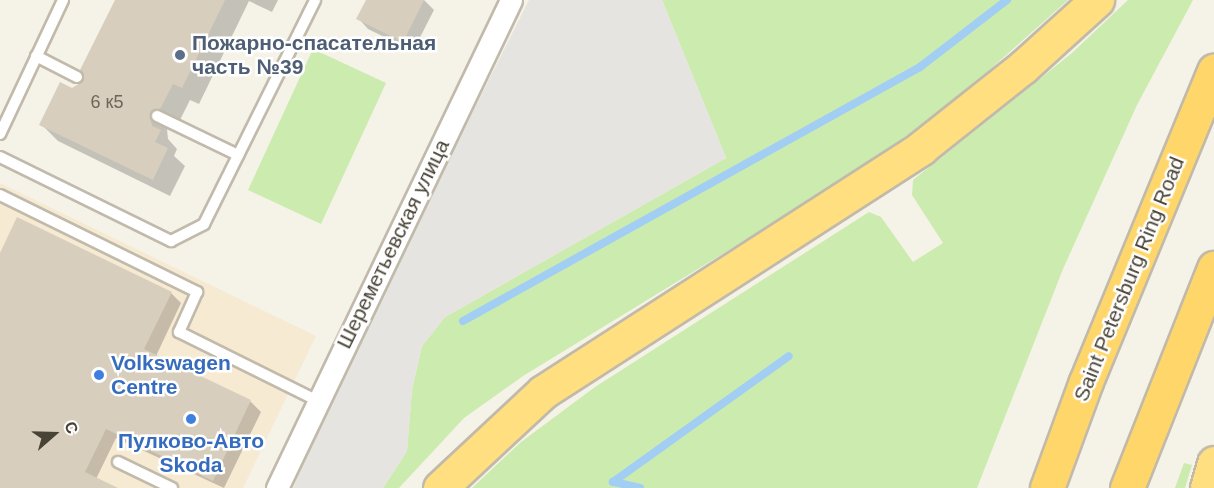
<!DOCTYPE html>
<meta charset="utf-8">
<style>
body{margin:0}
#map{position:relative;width:1214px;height:488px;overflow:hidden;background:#f5f2e8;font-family:Arial,sans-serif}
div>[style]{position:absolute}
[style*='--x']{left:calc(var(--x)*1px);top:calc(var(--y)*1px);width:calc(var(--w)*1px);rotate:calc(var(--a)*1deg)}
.commercial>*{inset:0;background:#f7ead3}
.green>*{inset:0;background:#ccebaf}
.parking>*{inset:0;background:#e6e4e0}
.shadow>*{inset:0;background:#0003}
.stream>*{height:8px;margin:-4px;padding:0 4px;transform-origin:4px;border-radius:4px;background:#a2cef4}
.building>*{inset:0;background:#d7cebd}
.roads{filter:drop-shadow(2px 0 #c1baaa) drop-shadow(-2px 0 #c1baaa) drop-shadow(0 2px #c1baaa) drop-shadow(0 -2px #c1baaa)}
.service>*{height:10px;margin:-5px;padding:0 5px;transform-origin:5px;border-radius:5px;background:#fff}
.minor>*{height:21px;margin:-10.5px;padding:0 10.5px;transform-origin:10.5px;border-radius:10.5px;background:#fff}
.trunk>*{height:33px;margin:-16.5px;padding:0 16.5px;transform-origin:16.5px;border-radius:16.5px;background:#ffdf80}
.motorway>*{height:33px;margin:-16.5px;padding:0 16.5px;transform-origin:16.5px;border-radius:16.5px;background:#ffd669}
.dots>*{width:16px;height:16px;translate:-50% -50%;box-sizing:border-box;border:3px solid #fff;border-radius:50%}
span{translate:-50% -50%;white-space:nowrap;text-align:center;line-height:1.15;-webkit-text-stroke:5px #fff;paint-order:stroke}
.number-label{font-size:18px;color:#6c6658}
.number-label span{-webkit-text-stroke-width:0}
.service-label{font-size:21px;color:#4e5e75;font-weight:700}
.left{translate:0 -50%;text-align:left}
.street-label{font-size:21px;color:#494336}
.shop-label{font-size:21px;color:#366cbe;font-weight:700}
.north{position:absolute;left:24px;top:404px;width:60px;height:60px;-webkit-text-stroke:4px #fff;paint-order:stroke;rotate:70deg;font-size:16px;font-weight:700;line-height:24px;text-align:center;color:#494336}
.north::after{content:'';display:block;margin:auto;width:21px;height:27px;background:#494336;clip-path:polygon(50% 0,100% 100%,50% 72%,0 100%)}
</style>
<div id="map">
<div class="commercial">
<i style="clip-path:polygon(0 183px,316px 336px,243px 488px,0 488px)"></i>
</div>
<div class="green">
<i style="clip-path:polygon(662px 0,1068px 0,958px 98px,858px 171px,523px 376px,464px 418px,399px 488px,383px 488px,407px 451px,412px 389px,422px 346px,445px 317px,726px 158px)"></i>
<i style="clip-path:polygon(1128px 0,1193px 0,1137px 105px,1063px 269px,977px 488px,472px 488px,521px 442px,595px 387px,869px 212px,881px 217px,913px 262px,943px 243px,912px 195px,913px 180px,1072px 53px)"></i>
<i style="clip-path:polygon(313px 49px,386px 83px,321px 224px,248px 190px)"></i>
<i style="clip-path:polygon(1184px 463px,1192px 465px,1185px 488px,1175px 488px)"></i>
</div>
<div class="parking">
<i style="clip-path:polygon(529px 0,662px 0,726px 158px,445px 317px,422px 346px,412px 389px,407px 451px,383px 488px,293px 488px,344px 368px)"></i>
</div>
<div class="shadow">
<i style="clip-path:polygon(116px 0,278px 0,272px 12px,249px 1px,199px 104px,190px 100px,177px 126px,167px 129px,168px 139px,177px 149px,174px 156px,185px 166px,170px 196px,58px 141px,41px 124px,86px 80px)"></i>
<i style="clip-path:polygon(367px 0,424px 0,434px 10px,413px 51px,368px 29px,358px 18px)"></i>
<i style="clip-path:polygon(0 256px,171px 293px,181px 303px,156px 356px,251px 402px,261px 412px,224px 488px,116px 438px,96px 479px,114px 488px,0 488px)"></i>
</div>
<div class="stream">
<i style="--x:463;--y:321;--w:523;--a:-29.07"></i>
<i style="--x:920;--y:67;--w:110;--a:-37.6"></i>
<i style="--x:640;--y:488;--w:28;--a:-167"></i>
<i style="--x:613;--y:482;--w:216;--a:-35.6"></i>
</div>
<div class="building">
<i style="clip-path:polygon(115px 0,225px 0,182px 88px,173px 84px,160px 109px,150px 113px,152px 126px,161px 130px,155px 142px,168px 148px,153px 180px,39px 125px,60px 82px,72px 88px,83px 81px,80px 70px)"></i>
<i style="clip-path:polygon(366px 0,424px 0,403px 42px,356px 19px)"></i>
<i style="clip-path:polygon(17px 217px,172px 292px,144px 349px,251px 400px,213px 481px,106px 429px,85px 472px,118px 488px,0 488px,0 253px)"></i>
</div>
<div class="roads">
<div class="service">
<i style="--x:36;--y:56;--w:46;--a:27.1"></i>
<i style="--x:157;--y:116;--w:90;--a:25.7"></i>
<i style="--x:0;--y:134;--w:148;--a:-64.8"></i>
<i style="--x:0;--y:157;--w:191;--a:26.2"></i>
<i style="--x:171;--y:241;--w:37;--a:-27"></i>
<i style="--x:204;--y:224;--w:250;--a:-63.6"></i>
<i style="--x:0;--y:195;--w:220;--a:26.2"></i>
<i style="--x:197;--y:292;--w:44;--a:114.2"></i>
<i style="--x:179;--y:332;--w:155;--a:26.4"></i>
<i style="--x:118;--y:462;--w:60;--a:25.7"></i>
</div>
<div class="minor">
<i style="--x:277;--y:488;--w:541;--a:-64.38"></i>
</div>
<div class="trunk">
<i style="--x:440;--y:488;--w:141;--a:-43"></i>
<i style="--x:543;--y:392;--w:450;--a:-32.8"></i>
<i style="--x:921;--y:148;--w:130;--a:-38.5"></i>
<i style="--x:1023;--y:67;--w:100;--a:-42.2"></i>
<i style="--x:1207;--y:488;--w:26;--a:-74"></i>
</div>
<div class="motorway">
<i style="--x:1047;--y:488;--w:111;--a:-69.9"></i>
<i style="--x:1085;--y:384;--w:339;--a:-67.6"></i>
<i style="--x:1127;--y:488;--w:237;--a:-68.4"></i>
</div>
</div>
<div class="dots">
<i style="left:180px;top:55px;background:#5c6f8a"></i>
<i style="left:99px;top:375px;background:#3f7fe0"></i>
<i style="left:191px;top:419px;background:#3f7fe0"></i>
</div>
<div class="number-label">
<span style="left:107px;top:102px">6 к5</span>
</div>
<div class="service-label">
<span class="left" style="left:192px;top:55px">Пожарно-спасательная<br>часть №39</span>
</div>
<div class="street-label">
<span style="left:393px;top:244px;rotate:-64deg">Шереметьевская улица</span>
<span style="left:1129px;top:279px;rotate:-68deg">Saint Petersburg Ring Road</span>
</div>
<div class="shop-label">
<span class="left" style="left:111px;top:375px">Volkswagen<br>Centre</span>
<span style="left:191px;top:453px">Пулково-Авто<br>Skoda</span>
</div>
<div class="north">С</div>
</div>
